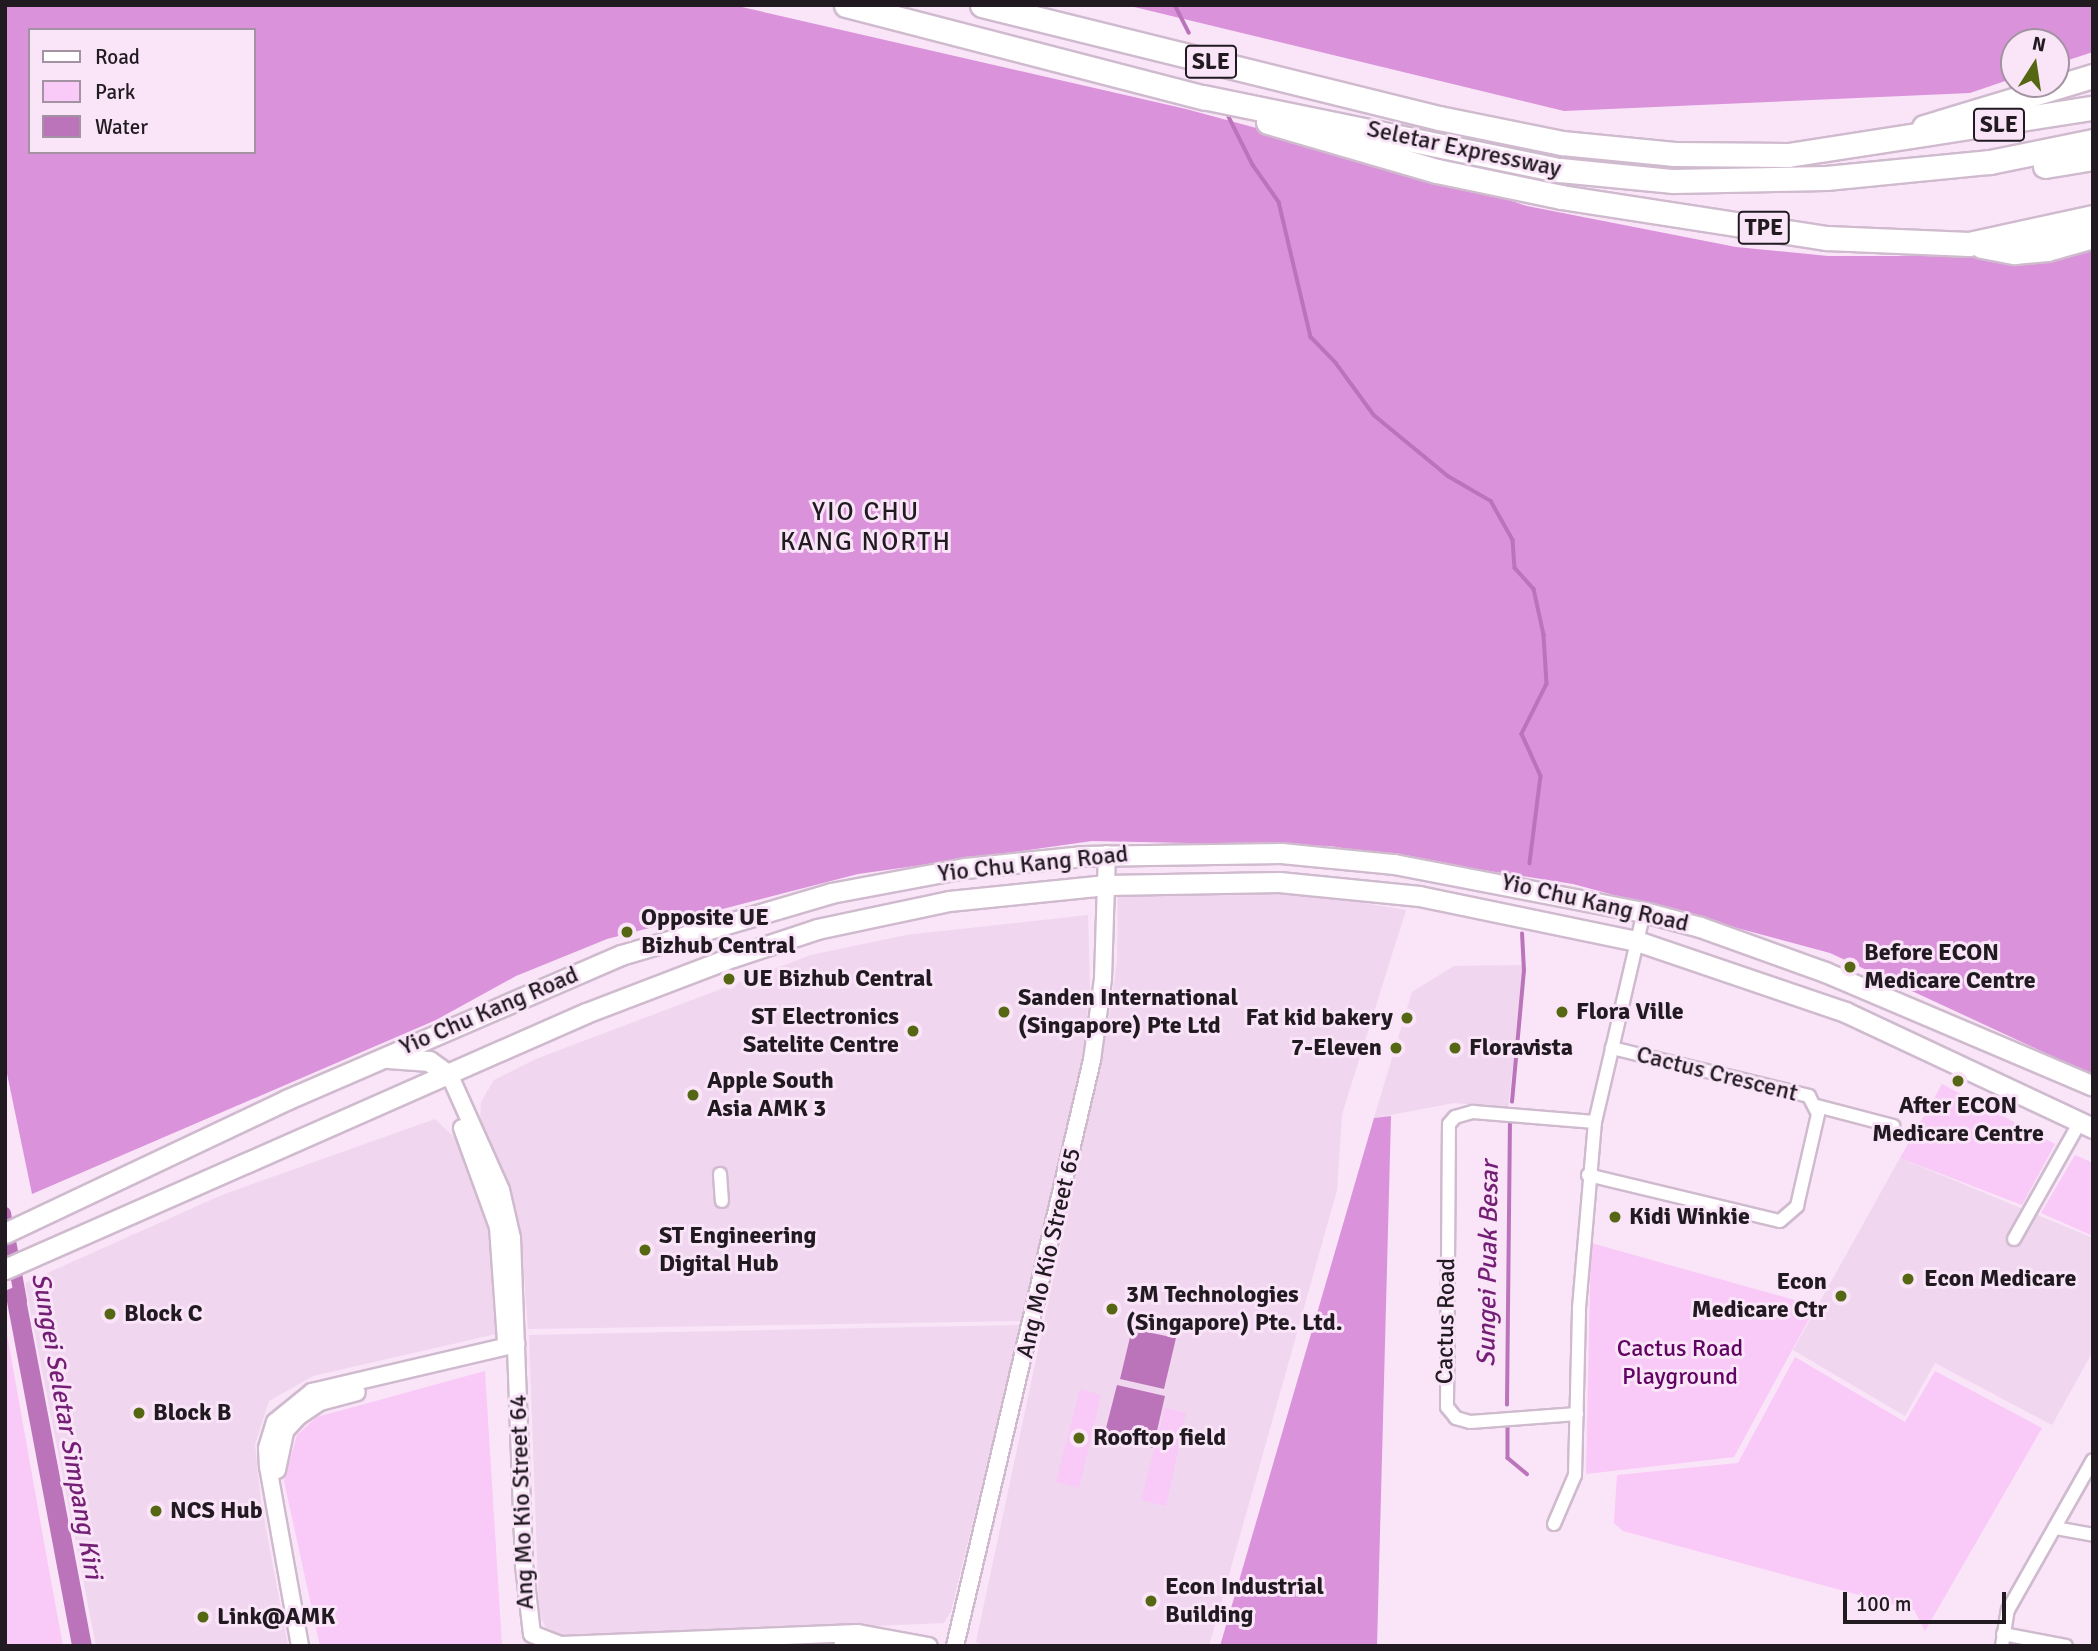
<!DOCTYPE html>
<style>
body{margin:0}
#map{position:relative;width:2098px;height:1651px;overflow:hidden;background:#f9e4f8;font-family:Signika,sans-serif}
div>[style]{position:absolute}
[style*='--x']{left:calc(var(--x)*1px);top:calc(var(--y)*1px);width:calc(var(--w)*1px);rotate:calc(var(--a)*1deg)}
.built>*{inset:0;background:#f0d6ef}
.green>*{inset:0;background:#f9c9f7}
.forest>*{inset:0;background:#da92da}
.water>*{inset:0;background:#bb74ba}
.stream>*{height:3.5px;margin:-1.75px;padding:0 1.75px;transform-origin:1.75px;border-radius:1.75px;background:#bb74ba}
.canal>*{height:12px;margin:-6px;padding:0 6px;transform-origin:6px;border-radius:6px;background:#bb74ba}
.roads{filter:drop-shadow(2px 0 #cfbace) drop-shadow(-2px 0 #cfbace) drop-shadow(0 2px #cfbace) drop-shadow(0 -2px #cfbace)}
.minor>*{height:12px;margin:-6px;padding:0 6px;transform-origin:6px;border-radius:6px;background:#fff}
.tertiary>*{height:16px;margin:-8px;padding:0 8px;transform-origin:8px;border-radius:8px;background:#fff}
.primary>*{height:19px;margin:-9.5px;padding:0 9.5px;transform-origin:9.5px;border-radius:9.5px;background:#fff}
.motorway>*{height:23px;margin:-11.5px;padding:0 11.5px;transform-origin:11.5px;border-radius:11.5px;background:#fff}
.dots>*{width:19px;height:19px;translate:-50% -50%;box-sizing:border-box;border:4px solid #f9e4f8;border-radius:50%}
span{translate:-50% -50%;white-space:nowrap;text-align:center;line-height:1.15;-webkit-text-stroke:6px #f9e4f8;paint-order:stroke}
.shield-label span{padding:2px 5px;background:#f9e4f8;border:2px solid;border-radius:5px;-webkit-text-stroke-width:0}
.shield-label{font-size:23px;color:#211a21;font-weight:700}
.street-label{font-size:24px;color:#211a21}
.poi-label{font-size:24px;color:#211a21;font-weight:700}
.left{translate:0 -50%;text-align:left}
.right{translate:-100% -50%;text-align:right}
.park-label{font-size:24px;color:#610363}
.neighbourhood-label{font-size:26px;color:#211a21;letter-spacing:2px}
.water-label{font-size:26px;color:#741e76;font-style:italic}
.frame{position:absolute;inset:0;border:7px solid #211a21;pointer-events:none}
.legend{position:absolute;left:28px;top:28px;width:228px;height:126px;box-sizing:border-box;background:#f9e4f8;border:2px solid #a393a2;margin:0;padding:9px 12px;list-style:none;font-size:21px;color:#211a21}
.legend li{display:flex;align-items:center;gap:14px;height:35px}
.legend b{width:35px;border:2px solid #a393a2}
.north{position:absolute;left:2000px;top:28px;width:70px;height:70px;box-sizing:border-box;background:#f9e4f8;border:2px solid #a393a2;border-radius:50%;rotate:12deg;font-size:19px;font-weight:700;line-height:28px;text-align:center;color:#211a21}
.north::after{content:'';display:block;margin:auto;width:24px;height:32px;background:#556712;clip-path:polygon(50% 0,100% 100%,50% 72%,0 100%)}
.scale{position:absolute;left:1843px;top:1592px;width:163px;height:32px;box-sizing:border-box;border:4px solid #211a21;border-top:0;padding-left:9px;font-size:21px;line-height:24px;white-space:nowrap;color:#211a21;-webkit-text-stroke:5px #f9e4f8;paint-order:stroke}
</style>
<div id="map">
<div class="built">
<i style="clip-path:polygon(1255px 885px,1406px 910px,1342px 1114px,1337px 1190px,1209px 1646px,986px 1646px,976px 1642px,1111px 1007px,1117px 961px,1118px 886px)"></i>
<i style="clip-path:polygon(1088px 915px,1090px 990px,1082px 1058px,1022px 1321px,528px 1329px,521px 1235px,480px 1122px,481px 1102px,494px 1080px,536px 1059px,811px 955px,906px 935px)"></i>
<i style="clip-path:polygon(1525px 965px,1508px 1107px,1454px 1103px,1374px 1118px,1412px 992px,1454px 966px)"></i>
<i style="clip-path:polygon(435px 1119px,456px 1139px,487px 1219px,496px 1334px,313px 1376px,269px 1401px,255px 1444px,261px 1502px,288px 1646px,96px 1646px,25px 1283px,222px 1195px)"></i>
<i style="clip-path:polygon(1900px 1158px,2093px 1238px,2093px 1351px,2052px 1425px,1935px 1363px,1905px 1416px,1793px 1350px)"></i>
<i style="clip-path:polygon(1021px 1325px,951px 1611px,944px 1623px,563px 1639px,551px 1635px,545px 1626px,539px 1612px,529px 1335px)"></i>
</div>
<div class="green">
<i style="clip-path:polygon(1942px 1084px,2055px 1144px,2022px 1205px,1900px 1158px)"></i>
<i style="clip-path:polygon(2075px 1155px,2093px 1163px,2093px 1236px,2041px 1213px)"></i>
<i style="clip-path:polygon(1591px 1243px,1816px 1306px,1734px 1457px,1586px 1474px)"></i>
<i style="clip-path:polygon(5px 1323px,47px 1559px,63px 1646px,5px 1646px)"></i>
<i style="clip-path:polygon(1795px 1357px,1905px 1422px,1935px 1371px,2042px 1428px,1925px 1631px,1914px 1610px,1623px 1531px,1614px 1523px,1617px 1475px,1738px 1463px)"></i>
<i style="clip-path:polygon(485px 1371px,502px 1646px,320px 1646px,284px 1481px,297px 1435px,317px 1417px)"></i>
<i style="clip-path:polygon(1080px 1389px,1101px 1395px,1079px 1488px,1056px 1482px)"></i>
<i style="clip-path:polygon(1165px 1408px,1186px 1413px,1166px 1506px,1141px 1500px)"></i>
</div>
<div class="forest">
<i style="clip-path:polygon(evenodd,5px 5px,733px 5px,1186px 109px,1448px 180px,1527px 206px,1736px 247px,1828px 256px,1939px 256px,2010px 250px,2093px 230px,2093px 1075px,1830px 953px,1573px 884px,1330px 846px,1092px 841px,858px 874px,607px 939px,516px 976px,436px 1020px,32px 1194px,5px 1064px,5px 5px,30px 30px,254px 30px,254px 152px,30px 152px,30px 30px)"></i>
<i style="clip-path:polygon(1126px 5px,2093px 5px,2093px 52px,2056px 64px,2056px 42px,2014px 42px,2014px 78px,1970px 93px,1564px 111px)"></i>
<i style="clip-path:polygon(1391px 1116px,1377px 1646px,1220px 1646px,1374px 1118px)"></i>
</div>
<div class="water">
<i style="clip-path:polygon(23px 1283px,54px 1446px,92px 1646px,72px 1646px,5px 1291px)"></i>
<i style="clip-path:polygon(1132px 1329px,1176px 1338px,1164px 1389px,1120px 1379px)"></i>
<i style="clip-path:polygon(1117px 1385px,1165px 1396px,1153px 1448px,1104px 1436px)"></i>
</div>
<div class="stream">
<i style="--x:1175;--y:5;--w:31;--a:63"></i>
<i style="--x:1229;--y:117;--w:54;--a:63.4"></i>
<i style="--x:1253;--y:165;--w:45;--a:54.9"></i>
<i style="--x:1279;--y:202;--w:139;--a:76.7"></i>
<i style="--x:1311;--y:337;--w:36;--a:46"></i>
<i style="--x:1336;--y:363;--w:64;--a:53.8"></i>
<i style="--x:1374;--y:415;--w:96;--a:39.5"></i>
<i style="--x:1448;--y:476;--w:50;--a:30.2"></i>
<i style="--x:1491;--y:501;--w:45;--a:60.6"></i>
<i style="--x:1513;--y:540;--w:28;--a:86"></i>
<i style="--x:1515;--y:568;--w:28;--a:48"></i>
<i style="--x:1534;--y:589;--w:47;--a:77.7"></i>
<i style="--x:1544;--y:635;--w:49;--a:86.5"></i>
<i style="--x:1547;--y:684;--w:56;--a:116.6"></i>
<i style="--x:1522;--y:734;--w:46;--a:65.7"></i>
<i style="--x:1541;--y:776;--w:88;--a:97.2"></i>
<i style="--x:1512;--y:1102;--w:132;--a:-84.8"></i>
<i style="--x:1524;--y:971;--w:37;--a:-93"></i>
<i style="--x:1507;--y:1405;--w:281;--a:-89.4"></i>
<i style="--x:1508;--y:1427;--w:31;--a:90"></i>
<i style="--x:1508;--y:1458;--w:25;--a:40"></i>
</div>
<div class="canal">
<i style="--x:5;--y:1213;--w:89;--a:79.7"></i>
</div>
<div class="roads">
<div class="minor">
<i style="--x:1817;--y:1106;--w:79;--a:14.7"></i>
<i style="--x:720;--y:1174;--w:27;--a:86"></i>
<i style="--x:1588;--y:1175;--w:197;--a:13.5"></i>
<i style="--x:1780;--y:1221;--w:23;--a:-41"></i>
<i style="--x:1797;--y:1206;--w:94;--a:-77.1"></i>
<i style="--x:1818;--y:1114;--w:20;--a:-117"></i>
<i style="--x:1809;--y:1096;--w:203;--a:-166.3"></i>
<i style="--x:2014;--y:1239;--w:134;--a:-60.6"></i>
<i style="--x:1577;--y:1414;--w:107;--a:175.7"></i>
<i style="--x:1470;--y:1422;--w:15;--a:-164"></i>
<i style="--x:1456;--y:1418;--w:14;--a:-129"></i>
<i style="--x:1447;--y:1407;--w:283;--a:-89.6"></i>
<i style="--x:1449;--y:1124;--w:9;--a:-49"></i>
<i style="--x:1455;--y:1117;--w:19;--a:-16"></i>
<i style="--x:1473;--y:1112;--w:122;--a:4.7"></i>
<i style="--x:1554;--y:1524;--w:53;--a:-66.8"></i>
<i style="--x:1575;--y:1475;--w:167;--a:-88.6"></i>
<i style="--x:1579;--y:1308;--w:187;--a:-85.1"></i>
<i style="--x:1595;--y:1122;--w:216;--a:-76.9"></i>
<i style="--x:2055;--y:1528;--w:39;--a:10"></i>
<i style="--x:2003;--y:1634;--w:64;--a:10.8"></i>
<i style="--x:2002;--y:1646;--w:36;--a:-81"></i>
<i style="--x:2008;--y:1610;--w:172;--a:-60.5"></i>
</div>
<div class="tertiary">
<i style="--x:450;--y:1076;--w:125;--a:65.9"></i>
<i style="--x:501;--y:1190;--w:49;--a:77.1"></i>
<i style="--x:512;--y:1238;--w:327;--a:87.9"></i>
<i style="--x:524;--y:1565;--w:69;--a:83.4"></i>
<i style="--x:532;--y:1634;--w:31;--a:21"></i>
<i style="--x:561;--y:1645;--w:297;--a:-2.3"></i>
<i style="--x:858;--y:1633;--w:72;--a:10.4"></i>
<i style="--x:462;--y:1128;--w:105;--a:70"></i>
<i style="--x:498;--y:1227;--w:114;--a:86"></i>
<i style="--x:277;--y:1470;--w:40;--a:-78"></i>
<i style="--x:285;--y:1431;--w:21;--a:-47"></i>
<i style="--x:299;--y:1416;--w:25;--a:-34"></i>
<i style="--x:320;--y:1402;--w:38;--a:-15"></i>
<i style="--x:300;--y:1646;--w:182;--a:-100.1"></i>
<i style="--x:268;--y:1467;--w:19;--a:-93"></i>
<i style="--x:267;--y:1448;--w:27;--a:-73"></i>
<i style="--x:275;--y:1422;--w:48;--a:-39"></i>
<i style="--x:312;--y:1392;--w:210;--a:-13.2"></i>
<i style="--x:842;--y:1646;--w:34;--a:-12"></i>
<i style="--x:955;--y:1646;--w:602;--a:-76.84"></i>
<i style="--x:1092;--y:1060;--w:82;--a:-82.3"></i>
<i style="--x:1103;--y:979;--w:125;--a:-88.2"></i>
</div>
<div class="primary">
<i style="--x:388;--y:1058;--w:41;--a:4.2"></i>
<i style="--x:429;--y:1061;--w:26;--a:36"></i>
<i style="--x:5;--y:1233;--w:311;--a:-25.3"></i>
<i style="--x:286;--y:1100;--w:365;--a:-23.4"></i>
<i style="--x:621;--y:955;--w:219;--a:-16.4"></i>
<i style="--x:831;--y:893;--w:136;--a:-10.6"></i>
<i style="--x:965;--y:868;--w:119;--a:-5.8"></i>
<i style="--x:1083;--y:856;--w:198;--a:-0.9"></i>
<i style="--x:1281;--y:853;--w:114;--a:5.6"></i>
<i style="--x:1394;--y:864;--w:255;--a:10.9"></i>
<i style="--x:1644;--y:912;--w:58;--a:15"></i>
<i style="--x:1700;--y:927;--w:133;--a:19.8"></i>
<i style="--x:1825;--y:972;--w:291;--a:23"></i>
<i style="--x:5;--y:1269;--w:635;--a:-23.78"></i>
<i style="--x:586;--y:1013;--w:157;--a:-20.9"></i>
<i style="--x:733;--y:957;--w:89;--a:-18.4"></i>
<i style="--x:817;--y:929;--w:135;--a:-12"></i>
<i style="--x:949;--y:901;--w:158;--a:-5.8"></i>
<i style="--x:1106;--y:885;--w:173;--a:-1"></i>
<i style="--x:1279;--y:882;--w:141;--a:5.7"></i>
<i style="--x:1419;--y:896;--w:223;--a:11.7"></i>
<i style="--x:1637;--y:941;--w:220;--a:18.8"></i>
<i style="--x:1845;--y:1012;--w:274;--a:25.1"></i>
</div>
<div class="motorway">
<i style="--x:846;--y:5;--w:369;--a:14.5"></i>
<i style="--x:1203;--y:97;--w:364;--a:11.6"></i>
<i style="--x:1560;--y:170;--w:114;--a:5.6"></i>
<i style="--x:1673;--y:181;--w:153;--a:-1.1"></i>
<i style="--x:1826;--y:178;--w:165;--a:-5.6"></i>
<i style="--x:1990;--y:162;--w:105;--a:-11.5"></i>
<i style="--x:982;--y:5;--w:471;--a:13.9"></i>
<i style="--x:1439;--y:118;--w:126;--a:11.5"></i>
<i style="--x:1562;--y:143;--w:113;--a:5.6"></i>
<i style="--x:1674;--y:154;--w:114;--a:0.5"></i>
<i style="--x:1788;--y:155;--w:309;--a:-8.8"></i>
<i style="--x:1268;--y:122;--w:176;--a:16.2"></i>
<i style="--x:1437;--y:171;--w:127;--a:11.8"></i>
<i style="--x:1561;--y:197;--w:269;--a:8.8"></i>
<i style="--x:1827;--y:238;--w:142;--a:2.4"></i>
<i style="--x:1969;--y:244;--w:127;--a:-12.3"></i>
<i style="--x:1924;--y:127;--w:177;--a:-16.8"></i>
<i style="--x:2045;--y:166;--w:49;--a:-9.5"></i>
<i style="--x:1982;--y:246;--w:33;--a:11"></i>
<i style="--x:2014;--y:252;--w:33;--a:-5"></i>
<i style="--x:2047;--y:249;--w:48;--a:-15.8"></i>
</div>
</div>
<div class="dots">
<i style="left:627px;top:932px;background:#556712"></i>
<i style="left:1850px;top:967px;background:#556712"></i>
<i style="left:729px;top:979px;background:#556712"></i>
<i style="left:1004px;top:1012px;background:#556712"></i>
<i style="left:1562px;top:1012px;background:#556712"></i>
<i style="left:1407px;top:1018px;background:#556712"></i>
<i style="left:913px;top:1031px;background:#556712"></i>
<i style="left:1396px;top:1048px;background:#556712"></i>
<i style="left:1455px;top:1048px;background:#556712"></i>
<i style="left:1958px;top:1081px;background:#556712"></i>
<i style="left:693px;top:1095px;background:#556712"></i>
<i style="left:1615px;top:1217px;background:#556712"></i>
<i style="left:645px;top:1250px;background:#556712"></i>
<i style="left:1908px;top:1279px;background:#556712"></i>
<i style="left:1841px;top:1296px;background:#556712"></i>
<i style="left:1112px;top:1309px;background:#556712"></i>
<i style="left:110px;top:1314px;background:#556712"></i>
<i style="left:139px;top:1413px;background:#556712"></i>
<i style="left:1079px;top:1438px;background:#556712"></i>
<i style="left:156px;top:1511px;background:#556712"></i>
<i style="left:1151px;top:1601px;background:#556712"></i>
<i style="left:203px;top:1617px;background:#556712"></i>
</div>
<div class="shield-label">
<span style="left:1211px;top:62px">SLE</span>
<span style="left:1999px;top:125px">SLE</span>
<span style="left:1764px;top:228px">TPE</span>
</div>
<div class="street-label">
<span style="left:1464px;top:149px;rotate:12deg">Seletar Expressway</span>
<span style="left:1033px;top:864px;rotate:-6deg">Yio Chu Kang Road</span>
<span style="left:1595px;top:903px;rotate:13deg">Yio Chu Kang Road</span>
<span style="left:489px;top:1011px;rotate:-23deg">Yio Chu Kang Road</span>
<span style="left:1717px;top:1074px;rotate:14deg">Cactus Crescent</span>
<span style="left:1049px;top:1253px;rotate:-77deg">Ang Mo Kio Street 65</span>
<span style="left:1446px;top:1321px;rotate:-89deg">Cactus Road</span>
<span style="left:522px;top:1502px;rotate:-92deg">Ang Mo Kio Street 64</span>
</div>
<div class="poi-label">
<span class="left" style="left:641px;top:932px">Opposite UE<br>Bizhub Central</span>
<span class="left" style="left:1864px;top:967px">Before ECON<br>Medicare Centre</span>
<span class="left" style="left:743px;top:979px">UE Bizhub Central</span>
<span class="left" style="left:1018px;top:1012px">Sanden International<br>(Singapore) Pte Ltd</span>
<span class="left" style="left:1576px;top:1012px">Flora Ville</span>
<span class="right" style="left:899px;top:1031px">ST Electronics<br>Satelite Centre</span>
<span class="right" style="left:1393px;top:1018px">Fat kid bakery</span>
<span class="right" style="left:1382px;top:1048px">7-Eleven</span>
<span class="left" style="left:1469px;top:1048px">Floravista</span>
<span class="left" style="left:707px;top:1095px">Apple South<br>Asia AMK 3</span>
<span style="left:1958px;top:1120px">After ECON<br>Medicare Centre</span>
<span class="left" style="left:1629px;top:1217px">Kidi Winkie</span>
<span class="left" style="left:659px;top:1250px">ST Engineering<br>Digital Hub</span>
<span class="left" style="left:1924px;top:1279px">Econ Medicare</span>
<span class="right" style="left:1827px;top:1296px">Econ<br>Medicare Ctr</span>
<span class="left" style="left:1126px;top:1309px">3M Technologies<br>(Singapore) Pte. Ltd.</span>
<span class="left" style="left:124px;top:1314px">Block C</span>
<span class="left" style="left:153px;top:1413px">Block B</span>
<span class="left" style="left:1093px;top:1438px">Rooftop field</span>
<span class="left" style="left:170px;top:1511px">NCS Hub</span>
<span class="left" style="left:1165px;top:1601px">Econ Industrial<br>Building</span>
<span class="left" style="left:217px;top:1617px">Link@AMK</span>
</div>
<div class="park-label">
<span style="left:1680px;top:1363px">Cactus Road<br>Playground</span>
</div>
<div class="neighbourhood-label">
<span style="left:866px;top:528px">YIO CHU<br>KANG NORTH</span>
</div>
<div class="water-label">
<span style="left:1489px;top:1264px;rotate:-89deg">Sungei Puak Besar</span>
<span style="left:66px;top:1426px;rotate:80deg">Sungei Seletar Simpang Kiri</span>
</div>
<div class="frame"></div>
<ul class="legend">
<li><b style="height:9px;background:#fff"></b>Road</li>
<li><b style="height:19px;background:#f9c9f7"></b>Park</li>
<li><b style="height:19px;background:#bb74ba"></b>Water</li>
</ul>
<div class="north">N</div>
<div class="scale">100 m</div>
</div>
